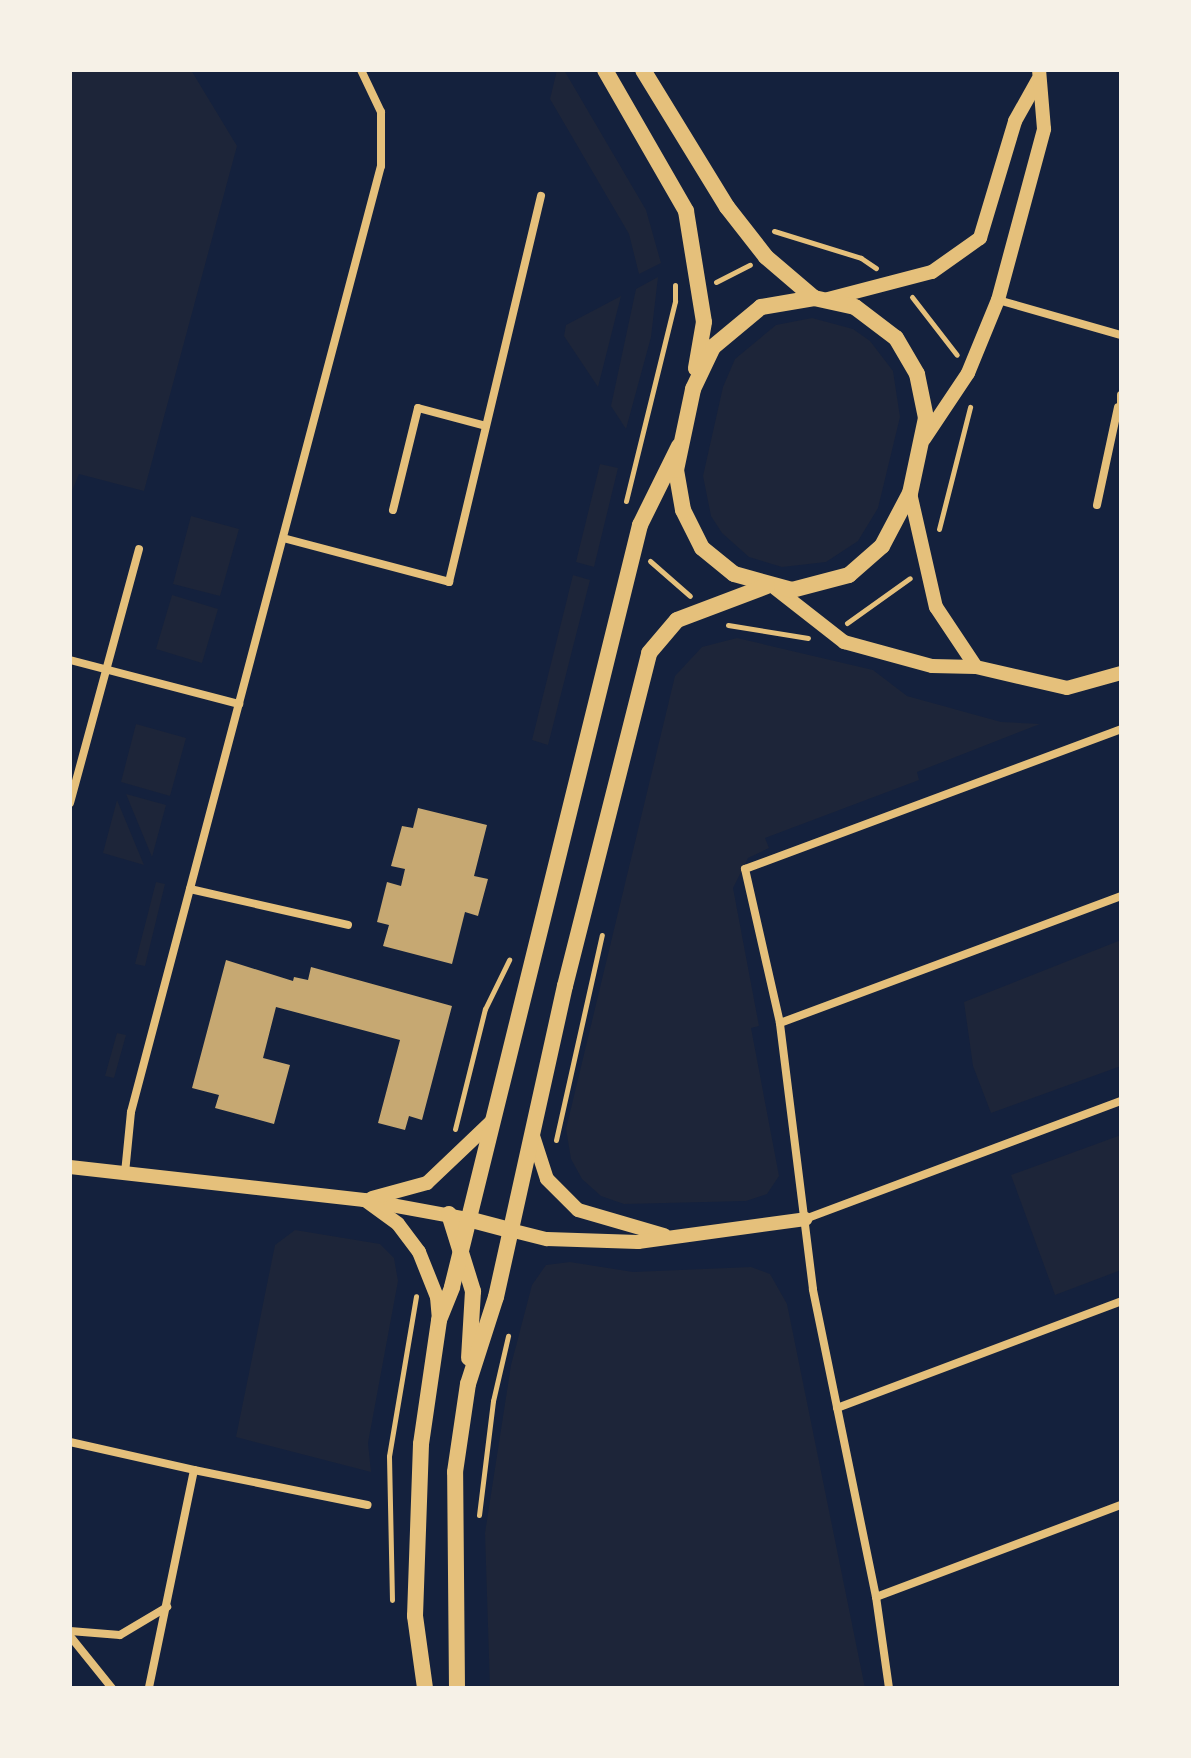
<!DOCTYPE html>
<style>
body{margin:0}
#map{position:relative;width:1191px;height:1758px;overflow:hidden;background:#14213d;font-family:"PT Sans Narrow",sans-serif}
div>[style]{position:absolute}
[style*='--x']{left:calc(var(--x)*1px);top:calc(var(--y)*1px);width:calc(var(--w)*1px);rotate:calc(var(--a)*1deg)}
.green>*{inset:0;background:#1d2539}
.building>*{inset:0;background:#c6a872}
.path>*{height:5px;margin:-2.5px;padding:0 2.5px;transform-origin:2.5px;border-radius:2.5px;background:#e5c07b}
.minor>*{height:8px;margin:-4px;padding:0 4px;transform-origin:4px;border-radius:4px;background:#e5c07b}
.tertiary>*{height:14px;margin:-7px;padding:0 7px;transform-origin:7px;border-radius:7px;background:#e5c07b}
.secondary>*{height:16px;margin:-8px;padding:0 8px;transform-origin:8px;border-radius:8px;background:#e5c07b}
span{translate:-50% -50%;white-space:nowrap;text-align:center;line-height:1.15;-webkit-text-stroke:8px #f6f1e7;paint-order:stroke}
.frame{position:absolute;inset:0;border:72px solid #f6f1e7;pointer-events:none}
</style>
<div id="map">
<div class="green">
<i style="clip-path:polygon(70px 70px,191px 70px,237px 146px,144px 491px,79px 474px,70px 496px)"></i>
<i style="clip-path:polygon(557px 70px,564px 70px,646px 210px,661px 263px,639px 274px,629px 234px,550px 99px)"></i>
<i style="clip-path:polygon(658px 277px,651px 337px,626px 429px,611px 406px,636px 289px)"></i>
<i style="clip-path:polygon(621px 296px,598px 387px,564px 336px,566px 325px)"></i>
<i style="clip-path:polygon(812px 318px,853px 329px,870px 341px,893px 371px,900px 417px,878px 508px,858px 541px,826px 562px,782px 567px,749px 557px,722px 533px,711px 516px,703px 476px,723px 387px,735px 359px,776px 325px)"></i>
<i style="clip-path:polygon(600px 464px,618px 468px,594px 567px,576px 562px)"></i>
<i style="clip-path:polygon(191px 516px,239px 529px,220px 596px,173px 584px)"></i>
<i style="clip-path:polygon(573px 575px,590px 580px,548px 745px,532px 740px)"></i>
<i style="clip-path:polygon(172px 595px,218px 609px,202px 663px,156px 649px)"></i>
<i style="clip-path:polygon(737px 638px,873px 670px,907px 696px,1001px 722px,1040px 724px,917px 772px,919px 780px,765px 838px,769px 848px,748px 858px,733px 888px,759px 1026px,751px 1028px,779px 1176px,767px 1194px,746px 1201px,624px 1204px,601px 1196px,582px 1179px,571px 1159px,566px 1129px,675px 676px,702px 647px)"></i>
<i style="clip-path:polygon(136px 724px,186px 738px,170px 796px,121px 782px)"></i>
<i style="clip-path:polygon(126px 794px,166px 805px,152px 857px)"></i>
<i style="clip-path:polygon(117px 800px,144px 865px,103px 853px)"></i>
<i style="clip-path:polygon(156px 882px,165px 884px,145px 966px,135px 964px)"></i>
<i style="clip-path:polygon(1121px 940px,1121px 1066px,991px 1113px,973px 1066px,964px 1002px)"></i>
<i style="clip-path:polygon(117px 1033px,126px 1035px,114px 1078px,105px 1076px)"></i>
<i style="clip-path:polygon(1121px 1135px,1121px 1270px,1055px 1295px,1011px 1175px)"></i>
<i style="clip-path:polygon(295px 1230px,380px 1244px,394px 1258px,398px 1281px,368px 1443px,371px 1472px,236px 1437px,275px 1245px)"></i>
<i style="clip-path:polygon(570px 1262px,633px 1272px,751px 1267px,770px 1274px,787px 1304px,865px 1688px,490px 1688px,485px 1533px,511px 1365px,532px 1285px,546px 1265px)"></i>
</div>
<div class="building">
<i style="clip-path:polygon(418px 808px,487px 825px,474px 876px,488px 879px,478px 916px,465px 912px,452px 964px,383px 946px,389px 925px,377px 922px,387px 882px,401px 886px,405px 869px,391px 866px,402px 826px,413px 828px)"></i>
<i style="clip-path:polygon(226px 960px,293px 981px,294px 977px,308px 980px,311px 967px,452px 1006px,422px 1120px,409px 1116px,405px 1130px,378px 1123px,400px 1040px,276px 1007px,263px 1058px,290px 1065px,274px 1124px,215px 1108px,219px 1095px,192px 1088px)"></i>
</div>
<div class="path">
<i style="--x:774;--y:231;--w:91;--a:17.2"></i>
<i style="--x:861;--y:258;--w:18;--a:34"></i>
<i style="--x:716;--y:282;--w:38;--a:-27"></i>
<i style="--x:912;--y:297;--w:73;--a:52.2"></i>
<i style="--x:626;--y:501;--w:206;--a:-76.2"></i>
<i style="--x:675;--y:301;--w:16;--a:-90"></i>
<i style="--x:939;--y:529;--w:126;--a:-75.7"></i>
<i style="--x:650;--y:561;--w:53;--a:41.2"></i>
<i style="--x:847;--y:623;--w:77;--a:-35.5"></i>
<i style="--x:728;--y:625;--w:81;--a:9.2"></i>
<i style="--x:455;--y:1129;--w:124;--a:-76"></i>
<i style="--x:485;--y:1009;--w:55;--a:-63.9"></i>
<i style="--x:556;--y:1140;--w:210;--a:-77.4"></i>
<i style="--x:479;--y:1515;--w:115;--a:-83"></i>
<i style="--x:493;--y:1401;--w:67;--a:-77"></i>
<i style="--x:392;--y:1600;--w:144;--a:-91.2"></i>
<i style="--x:389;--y:1456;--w:162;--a:-80.4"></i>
</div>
<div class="minor">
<i style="--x:998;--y:300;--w:128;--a:15.9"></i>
<i style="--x:1121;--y:410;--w:15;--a:-90"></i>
<i style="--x:1097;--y:505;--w:100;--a:-77.9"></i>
<i style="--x:393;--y:510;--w:105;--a:-76.2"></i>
<i style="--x:418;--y:408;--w:70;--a:14.8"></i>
<i style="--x:283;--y:538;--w:172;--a:14.8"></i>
<i style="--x:449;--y:582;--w:397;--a:-76.6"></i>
<i style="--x:70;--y:660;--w:175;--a:14.6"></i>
<i style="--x:70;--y:803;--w:263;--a:-74.8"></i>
<i style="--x:190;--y:889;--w:162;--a:12.8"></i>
<i style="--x:780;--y:1023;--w:364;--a:-20.4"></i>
<i style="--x:125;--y:1173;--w:61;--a:-84.4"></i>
<i style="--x:131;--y:1112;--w:978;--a:-75.2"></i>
<i style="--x:381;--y:166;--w:54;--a:-90"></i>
<i style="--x:381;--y:112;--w:47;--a:-115.5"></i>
<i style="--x:805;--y:1219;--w:337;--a:-20.5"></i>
<i style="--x:837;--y:1408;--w:303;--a:-20.6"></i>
<i style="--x:70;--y:1442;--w:127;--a:12.7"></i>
<i style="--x:194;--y:1470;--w:223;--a:101.7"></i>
<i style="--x:194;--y:1470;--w:177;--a:11.4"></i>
<i style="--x:876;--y:1597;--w:262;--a:-20.6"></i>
<i style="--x:70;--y:1631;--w:50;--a:4.6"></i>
<i style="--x:120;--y:1635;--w:55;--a:-30.8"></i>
<i style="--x:70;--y:1636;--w:67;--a:51.1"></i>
<i style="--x:889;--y:1688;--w:92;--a:-98.1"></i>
<i style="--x:876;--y:1597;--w:314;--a:-101.6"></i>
<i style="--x:813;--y:1289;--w:268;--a:-97.1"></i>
<i style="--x:780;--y:1023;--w:158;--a:-102.8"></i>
<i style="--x:745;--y:869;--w:401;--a:-20.4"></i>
</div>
<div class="tertiary">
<i style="--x:828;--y:299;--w:107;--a:-14.6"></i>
<i style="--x:932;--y:272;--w:59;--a:-35.3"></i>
<i style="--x:980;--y:238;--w:122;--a:-73.3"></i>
<i style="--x:1015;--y:121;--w:47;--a:-60.7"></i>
<i style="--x:924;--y:439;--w:79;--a:-56.3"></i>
<i style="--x:968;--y:373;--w:79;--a:-67.7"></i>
<i style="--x:998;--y:300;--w:177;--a:-74.9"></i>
<i style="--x:1044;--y:129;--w:59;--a:-94.8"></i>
<i style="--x:910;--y:493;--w:117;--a:77.2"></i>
<i style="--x:936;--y:607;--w:72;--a:56.3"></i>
<i style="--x:775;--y:588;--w:88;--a:38"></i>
<i style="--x:844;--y:642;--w:91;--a:15.3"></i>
<i style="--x:932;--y:666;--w:44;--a:1.3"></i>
<i style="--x:976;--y:667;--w:93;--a:13"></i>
<i style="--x:1067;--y:688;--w:56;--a:-15.5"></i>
<i style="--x:533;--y:1136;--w:45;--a:72"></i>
<i style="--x:547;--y:1179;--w:44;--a:45"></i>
<i style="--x:578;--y:1210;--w:90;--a:16.2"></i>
<i style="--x:70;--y:1167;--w:296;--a:6.4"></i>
<i style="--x:364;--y:1200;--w:106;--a:10.4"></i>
<i style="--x:372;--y:1198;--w:57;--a:-15.3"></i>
<i style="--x:427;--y:1183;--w:88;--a:-43.6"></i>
<i style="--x:368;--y:1202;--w:37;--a:36"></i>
<i style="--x:398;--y:1224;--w:35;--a:53"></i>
<i style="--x:419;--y:1252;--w:48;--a:68.2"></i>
<i style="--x:437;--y:1297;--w:22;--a:85"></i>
<i style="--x:510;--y:1230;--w:38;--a:14"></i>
<i style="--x:547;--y:1239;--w:91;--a:1.9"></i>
<i style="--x:638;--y:1242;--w:169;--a:-7.8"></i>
</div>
<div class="secondary">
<i style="--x:605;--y:70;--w:163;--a:60.1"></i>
<i style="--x:686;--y:211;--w:112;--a:80.8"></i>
<i style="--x:704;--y:322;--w:47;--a:99.9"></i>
<i style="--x:643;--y:70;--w:161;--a:58.5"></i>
<i style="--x:727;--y:207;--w:63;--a:52"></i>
<i style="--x:766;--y:257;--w:63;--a:40.5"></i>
<i style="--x:814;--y:298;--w:42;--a:12.4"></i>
<i style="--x:855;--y:307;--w:51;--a:37.1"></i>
<i style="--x:896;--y:338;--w:42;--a:59.7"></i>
<i style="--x:917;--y:374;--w:45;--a:78.4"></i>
<i style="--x:926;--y:418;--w:77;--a:102"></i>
<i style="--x:910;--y:493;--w:60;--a:117.8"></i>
<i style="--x:882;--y:546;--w:44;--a:138.7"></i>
<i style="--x:849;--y:575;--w:59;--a:165.3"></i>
<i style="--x:792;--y:590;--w:60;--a:-164.6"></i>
<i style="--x:734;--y:574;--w:41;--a:-140.9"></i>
<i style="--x:702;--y:548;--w:42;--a:-116.6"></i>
<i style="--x:683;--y:510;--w:41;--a:-99.9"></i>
<i style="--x:676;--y:470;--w:83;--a:-78.1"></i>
<i style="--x:693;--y:389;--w:47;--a:-64.5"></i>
<i style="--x:713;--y:347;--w:62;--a:-39.8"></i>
<i style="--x:761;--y:307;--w:54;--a:-9.6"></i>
<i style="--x:449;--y:1214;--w:81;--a:72.7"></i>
<i style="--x:473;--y:1291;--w:67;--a:93.4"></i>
<i style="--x:468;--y:1219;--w:43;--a:14.7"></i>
<i style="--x:425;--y:1688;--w:73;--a:-97.9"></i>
<i style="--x:415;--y:1616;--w:172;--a:-88"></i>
<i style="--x:421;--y:1444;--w:125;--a:-81.7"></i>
<i style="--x:439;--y:1320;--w:35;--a:-68"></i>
<i style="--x:452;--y:1287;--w:785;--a:-76.14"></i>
<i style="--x:640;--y:525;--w:88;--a:-63.7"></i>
<i style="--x:457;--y:1688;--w:216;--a:-90.5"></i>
<i style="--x:455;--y:1472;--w:89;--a:-81.6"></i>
<i style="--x:468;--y:1384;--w:91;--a:-72.2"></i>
<i style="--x:496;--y:1297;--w:319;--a:-77.5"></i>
<i style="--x:565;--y:986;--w:343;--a:-75.8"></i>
<i style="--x:649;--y:653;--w:43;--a:-49.7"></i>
<i style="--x:677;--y:620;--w:96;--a:-20.7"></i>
</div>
<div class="frame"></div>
</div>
